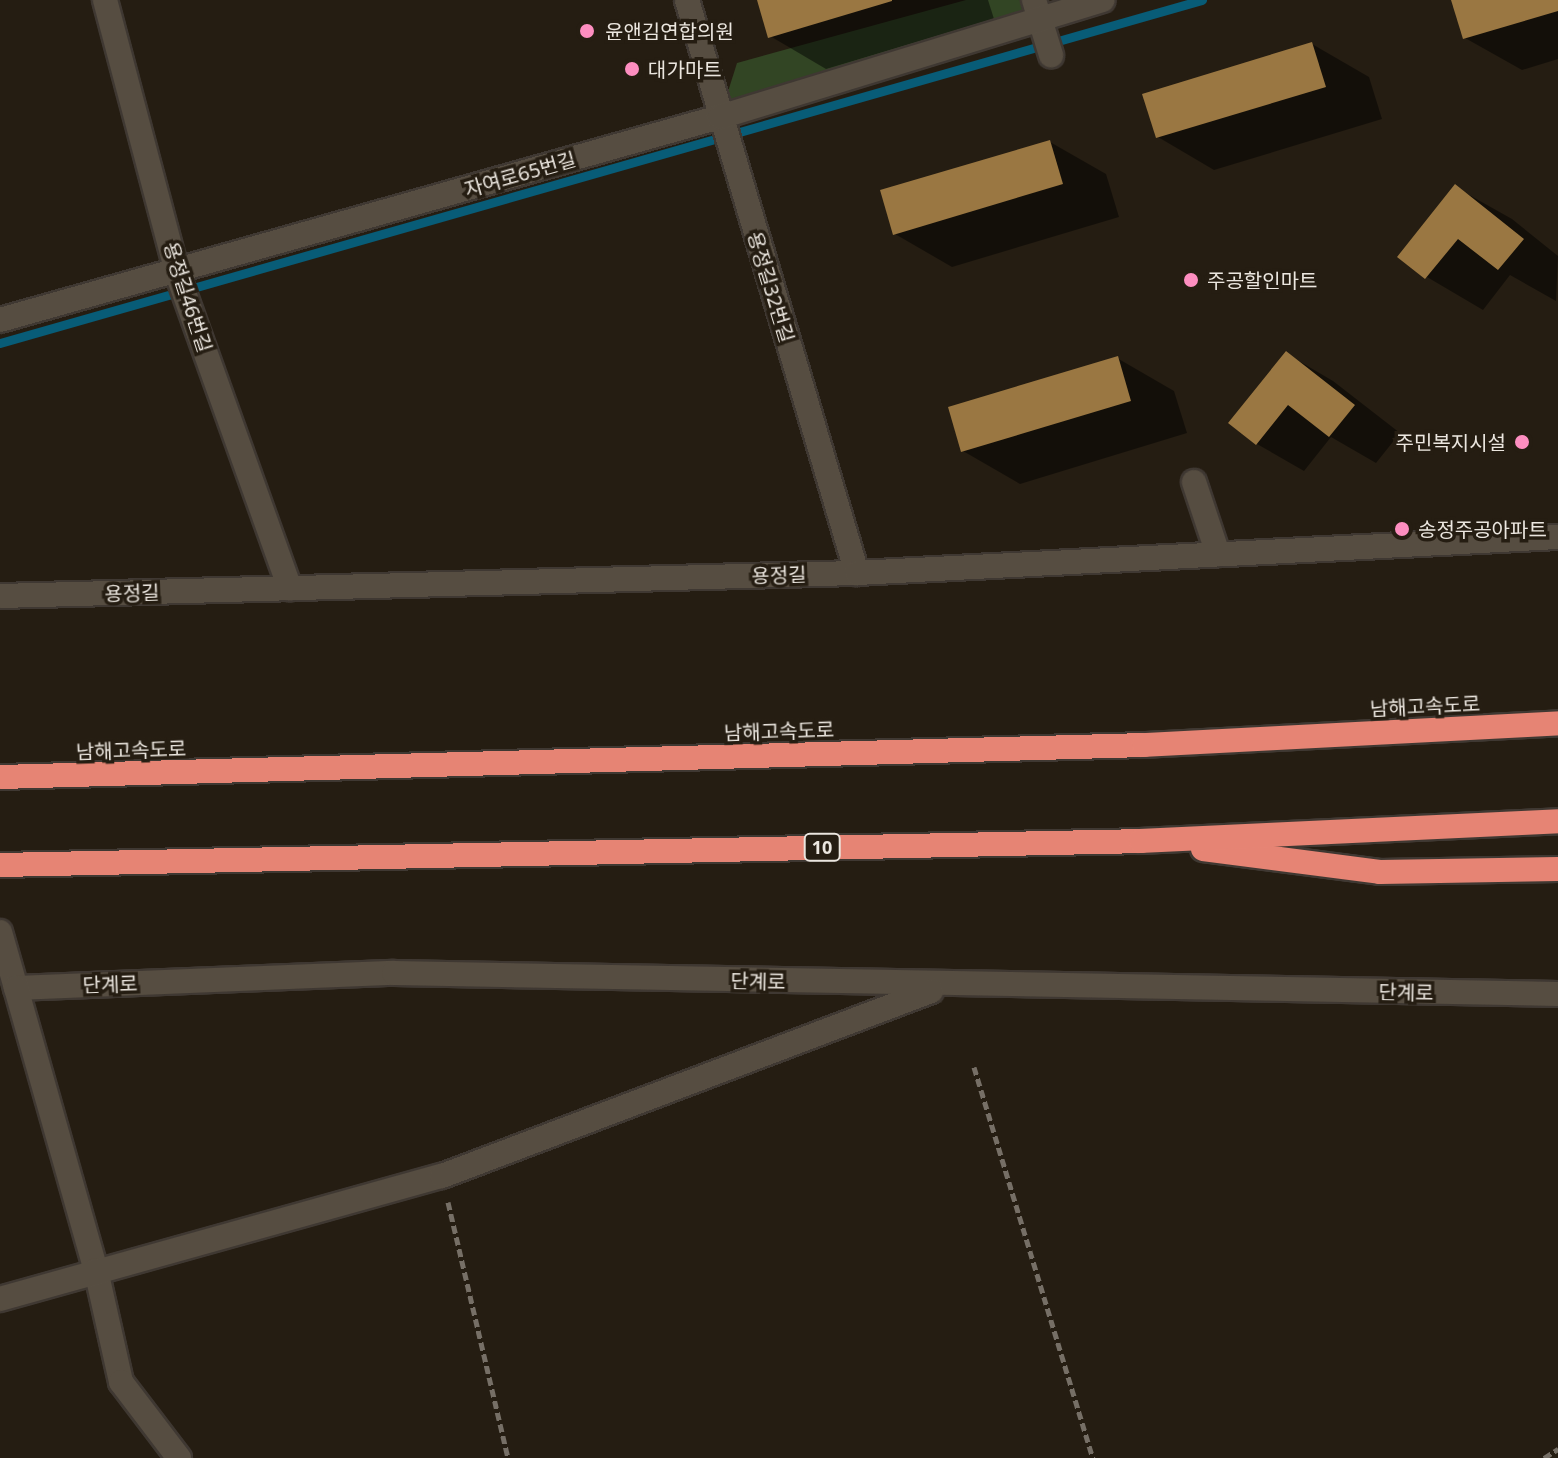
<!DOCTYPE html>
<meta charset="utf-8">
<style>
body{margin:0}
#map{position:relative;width:1558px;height:1458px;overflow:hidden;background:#251d12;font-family:"Noto Sans","Noto Sans KR",sans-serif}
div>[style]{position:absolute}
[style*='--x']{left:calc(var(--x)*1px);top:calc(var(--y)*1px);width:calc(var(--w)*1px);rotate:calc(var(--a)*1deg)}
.green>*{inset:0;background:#324524}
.shadow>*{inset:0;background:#0007}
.stream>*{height:9px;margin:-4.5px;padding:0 4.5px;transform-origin:4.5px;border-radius:4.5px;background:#085c77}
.building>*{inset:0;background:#9a7742}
.path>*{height:5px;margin-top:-2.5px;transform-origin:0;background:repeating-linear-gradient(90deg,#766f66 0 8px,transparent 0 12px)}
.roads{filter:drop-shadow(2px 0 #3f3832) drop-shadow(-2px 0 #3f3832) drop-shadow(0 2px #3f3832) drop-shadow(0 -2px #3f3832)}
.street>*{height:24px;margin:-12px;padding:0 12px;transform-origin:12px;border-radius:12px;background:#564d41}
.highway>*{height:24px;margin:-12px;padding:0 12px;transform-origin:12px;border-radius:12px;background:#e68474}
.dots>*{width:22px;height:22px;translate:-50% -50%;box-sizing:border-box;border:4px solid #251d12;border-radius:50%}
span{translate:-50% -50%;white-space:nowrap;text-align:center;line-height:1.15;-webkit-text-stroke:7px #251d12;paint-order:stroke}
.shield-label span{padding:2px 6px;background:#251d12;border:2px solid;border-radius:6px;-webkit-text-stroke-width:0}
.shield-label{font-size:18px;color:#ebe6df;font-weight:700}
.poi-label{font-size:20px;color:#ebe6df}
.left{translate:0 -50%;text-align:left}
.right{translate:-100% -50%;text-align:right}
.street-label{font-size:20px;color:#ebe6df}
</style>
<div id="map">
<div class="green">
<i style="clip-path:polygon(966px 0,1032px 0,1038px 19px,720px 117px,737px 63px)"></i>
</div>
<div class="shadow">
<i style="clip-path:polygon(759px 0,988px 0,994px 19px,826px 69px,770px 36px)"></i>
<i style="clip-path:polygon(1453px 0,1558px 0,1558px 59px,1522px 70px,1465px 38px)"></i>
<i style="clip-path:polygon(1312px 44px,1369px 77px,1382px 119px,1214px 170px,1158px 137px)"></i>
<i style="clip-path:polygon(1050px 142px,1106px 174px,1119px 217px,952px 267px,895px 234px)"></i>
<i style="clip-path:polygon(1455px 187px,1512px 219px,1558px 256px,1556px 301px,1510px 275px,1483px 310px,1427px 277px,1400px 256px)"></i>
<i style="clip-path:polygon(1287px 354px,1333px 381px,1400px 433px,1376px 463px,1331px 437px,1304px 471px,1257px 444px,1231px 423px)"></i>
<i style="clip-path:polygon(1117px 358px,1174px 391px,1187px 433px,1020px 484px,963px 451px)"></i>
</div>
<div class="stream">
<i style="--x:0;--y:343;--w:1250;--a:-15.93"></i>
</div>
<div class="building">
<i style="clip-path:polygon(757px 0,892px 0,892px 1px,768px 38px)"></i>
<i style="clip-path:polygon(1451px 0,1558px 0,1558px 11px,1463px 39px)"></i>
<i style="clip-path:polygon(1312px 42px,1326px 87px,1156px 138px,1142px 94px)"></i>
<i style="clip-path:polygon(1050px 140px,1063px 184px,893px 235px,880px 190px)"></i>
<i style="clip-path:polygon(1455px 184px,1524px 239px,1498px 270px,1458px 239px,1425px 279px,1397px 257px)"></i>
<i style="clip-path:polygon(1286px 351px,1355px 405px,1329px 437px,1288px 405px,1256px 445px,1228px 423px)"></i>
<i style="clip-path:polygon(1118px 356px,1131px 401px,961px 452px,948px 407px)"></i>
</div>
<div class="path">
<i style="--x:974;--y:1067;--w:409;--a:73.1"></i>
<i style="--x:448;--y:1202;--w:263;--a:76.8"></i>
<i style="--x:1544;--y:1458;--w:17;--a:-33"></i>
</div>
<div class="roads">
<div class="street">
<i style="--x:105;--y:0;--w:282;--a:75.2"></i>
<i style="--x:177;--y:273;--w:335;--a:70.3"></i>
<i style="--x:687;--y:0;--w:598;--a:73.48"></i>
<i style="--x:1034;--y:0;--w:58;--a:72.8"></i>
<i style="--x:0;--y:320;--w:748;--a:-15.75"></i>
<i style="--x:720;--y:117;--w:400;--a:-17"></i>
<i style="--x:1194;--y:482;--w:76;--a:71.6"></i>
<i style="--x:0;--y:596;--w:857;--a:-1.54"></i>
<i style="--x:857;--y:573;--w:702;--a:-2.94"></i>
<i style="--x:0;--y:932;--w:58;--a:74.1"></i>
<i style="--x:16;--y:988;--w:378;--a:-2.3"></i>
<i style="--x:394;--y:973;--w:1164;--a:1.03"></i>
<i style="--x:16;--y:988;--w:293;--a:74.2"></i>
<i style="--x:96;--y:1270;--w:115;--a:77.4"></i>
<i style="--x:121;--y:1382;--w:96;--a:52.7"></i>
<i style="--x:0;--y:1299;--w:459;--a:-15.6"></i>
<i style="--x:442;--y:1176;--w:523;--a:-20.72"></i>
</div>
<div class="highway">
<i style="--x:0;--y:777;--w:1144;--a:-1.6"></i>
<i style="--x:1144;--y:745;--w:415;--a:-3"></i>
<i style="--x:1203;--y:849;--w:178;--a:7.4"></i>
<i style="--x:1380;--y:872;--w:178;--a:-1"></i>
<i style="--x:0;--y:865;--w:1141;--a:-1.2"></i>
<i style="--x:1141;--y:841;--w:417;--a:-2.7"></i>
</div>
</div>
<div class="dots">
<i style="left:587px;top:31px;background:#fd8ec0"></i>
<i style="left:632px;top:69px;background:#fd8ec0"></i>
<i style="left:1191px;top:280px;background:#fd8ec0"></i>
<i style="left:1522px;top:442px;background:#fd8ec0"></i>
<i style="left:1402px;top:529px;background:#fd8ec0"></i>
</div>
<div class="shield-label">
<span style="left:822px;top:847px">10</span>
</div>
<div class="poi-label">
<span class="left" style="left:605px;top:31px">윤앤김연합의원</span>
<span class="left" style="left:648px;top:69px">대가마트</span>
<span class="left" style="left:1207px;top:280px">주공할인마트</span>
<span class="right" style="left:1506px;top:442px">주민복지시설</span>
<span class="left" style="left:1418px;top:529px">송정주공아파트</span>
</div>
<div class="street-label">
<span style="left:520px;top:174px;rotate:-16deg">자여로65번길</span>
<span style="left:771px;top:287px;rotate:73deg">용정길32번길</span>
<span style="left:188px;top:297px;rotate:72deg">용정길46번길</span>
<span style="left:779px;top:575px;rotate:-2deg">용정길</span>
<span style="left:132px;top:593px;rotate:-2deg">용정길</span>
<span style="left:1425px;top:706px;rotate:-3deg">남해고속도로</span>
<span style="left:779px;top:731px;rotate:-2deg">남해고속도로</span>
<span style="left:131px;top:750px;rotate:-2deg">남해고속도로</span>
<span style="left:758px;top:981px;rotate:1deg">단계로</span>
<span style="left:110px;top:984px;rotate:-2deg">단계로</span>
<span style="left:1406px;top:992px;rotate:1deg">단계로</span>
</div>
</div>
